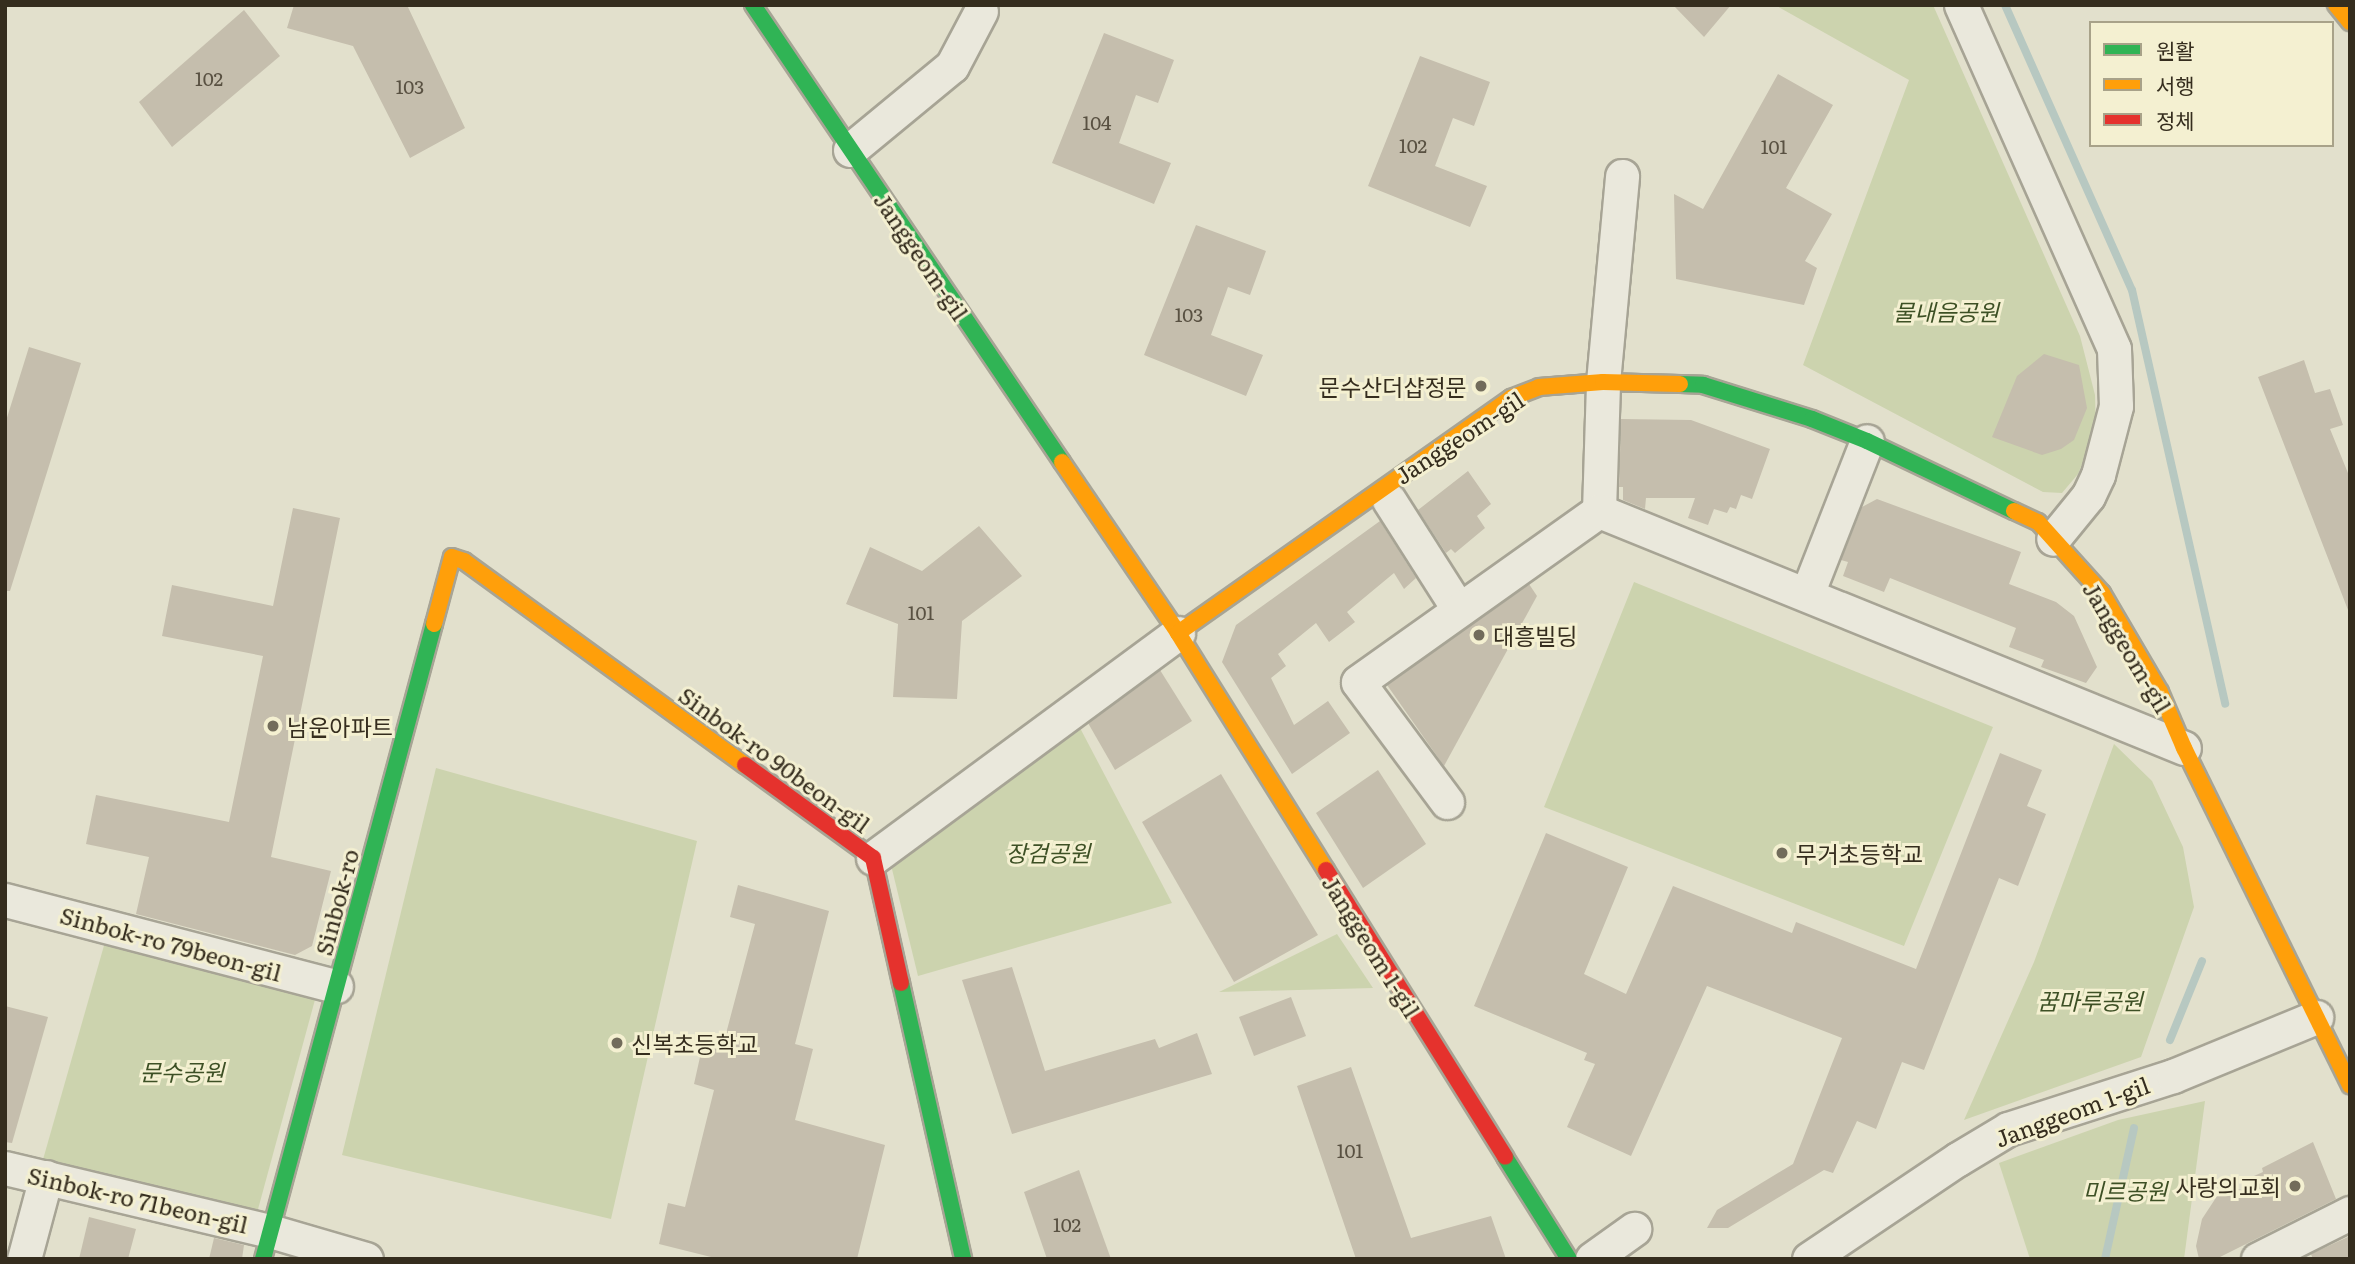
<!DOCTYPE html>
<meta charset="utf-8">
<style>
body{margin:0}
#map{position:relative;width:2355px;height:1264px;overflow:hidden;background:#e2e0cc;font-family:Literata,"Noto Sans KR",serif}
div>[style]{position:absolute}
[style*='--x']{left:calc(var(--x)*1px);top:calc(var(--y)*1px);width:calc(var(--w)*1px);rotate:calc(var(--a)*1deg)}
.green>*{inset:0;background:#ccd3ae}
.stream>*{height:8px;margin:-4px;padding:0 4px;transform-origin:4px;border-radius:4px;background:#b7c8c1}
.building>*{inset:0;background:#c5bead}
.roads{filter:drop-shadow(2px 0 #a7a495) drop-shadow(-2px 0 #a7a495) drop-shadow(0 2px #a7a495) drop-shadow(0 -2px #a7a495)}
.street>*{height:33px;margin:-16.5px;padding:0 16.5px;transform-origin:16.5px;border-radius:16.5px;background:#eae8dc}
.fast>*{height:16px;margin:-8px;padding:0 8px;transform-origin:8px;border-radius:8px;background:#30b455}
.slow>*{height:16px;margin:-8px;padding:0 8px;transform-origin:8px;border-radius:8px;background:#ff9f0a}
.jam>*{height:16px;margin:-8px;padding:0 8px;transform-origin:8px;border-radius:8px;background:#e5322d}
.dots>*{width:19px;height:19px;translate:-50% -50%;box-sizing:border-box;border:4px solid #f4f0d1;border-radius:50%}
span{translate:-50% -50%;white-space:nowrap;text-align:center;line-height:1.15;-webkit-text-stroke:6px #f4f0d1;paint-order:stroke}
.number-label{font-size:19px;color:#595142}
.number-label span{-webkit-text-stroke-width:0}
.street-label{font-size:23px;color:#352d1e}
.park-label{font-size:23px;color:#3d5025;font-style:italic}
.poi-label{font-size:23px;color:#352d1e}
.right{translate:-100% -50%;text-align:right}
.left{translate:0 -50%;text-align:left}
.frame{position:absolute;inset:0;border:7px solid #352d1e;pointer-events:none}
.legend{position:absolute;left:2089px;top:21px;width:245px;height:126px;box-sizing:border-box;background:#f4f0d1;border:2px solid #a8a289;margin:0;padding:9px 12px;list-style:none;font-size:21px;color:#352d1e}
.legend li{display:flex;align-items:center;gap:14px;height:35px}
.legend b{width:35px;border:2px solid #a8a289}
</style>
<div id="map">
<div class="green">
<i style="clip-path:polygon(1775px 5px,1933px 5px,2080px 336px,2095px 395px,2096px 433px,2078px 474px,2062px 493px,2043px 492px,1803px 365px,1909px 80px)"></i>
<i style="clip-path:polygon(1634px 582px,1993px 727px,1904px 946px,1544px 807px)"></i>
<i style="clip-path:polygon(1079px 726px,1172px 903px,918px 976px,891px 865px)"></i>
<i style="clip-path:polygon(2114px 744px,2152px 781px,2183px 847px,2194px 907px,2141px 1057px,1964px 1120px,2034px 962px)"></i>
<i style="clip-path:polygon(436px 768px,697px 841px,611px 1219px,342px 1155px)"></i>
<i style="clip-path:polygon(1337px 934px,1373px 988px,1219px 992px)"></i>
<i style="clip-path:polygon(107px 935px,316px 996px,257px 1213px,42px 1163px)"></i>
<i style="clip-path:polygon(2205px 1101px,2184px 1259px,2030px 1259px,1999px 1163px,2118px 1120px)"></i>
</div>
<div class="stream">
<i style="--x:2005;--y:5;--w:312;--a:66"></i>
<i style="--x:2132;--y:290;--w:424;--a:77.3"></i>
<i style="--x:2170;--y:1040;--w:85;--a:-67.9"></i>
<i style="--x:2105;--y:1259;--w:134;--a:-77.5"></i>
</div>
<div class="building">
<i style="clip-path:polygon(294px 5px,407px 5px,465px 128px,410px 158px,353px 46px,287px 28px)"></i>
<i style="clip-path:polygon(1673px 5px,1731px 5px,1704px 37px)"></i>
<i style="clip-path:polygon(244px 10px,280px 56px,172px 147px,139px 102px)"></i>
<i style="clip-path:polygon(1104px 33px,1174px 60px,1158px 103px,1136px 95px,1119px 143px,1171px 163px,1154px 204px,1052px 163px)"></i>
<i style="clip-path:polygon(1420px 56px,1490px 82px,1474px 126px,1453px 118px,1435px 166px,1487px 186px,1470px 227px,1368px 186px)"></i>
<i style="clip-path:polygon(1778px 74px,1833px 105px,1786px 188px,1832px 214px,1805px 261px,1817px 268px,1804px 305px,1676px 279px,1674px 194px,1703px 209px)"></i>
<i style="clip-path:polygon(1196px 225px,1266px 251px,1250px 295px,1228px 287px,1211px 335px,1263px 355px,1246px 396px,1144px 355px)"></i>
<i style="clip-path:polygon(29px 347px,81px 363px,10px 591px,5px 591px,5px 424px)"></i>
<i style="clip-path:polygon(2044px 354px,2079px 365px,2087px 408px,2074px 440px,2061px 449px,2042px 455px,1992px 437px,2017px 376px)"></i>
<i style="clip-path:polygon(2304px 360px,2315px 393px,2330px 389px,2343px 425px,2330px 429px,2350px 478px,2348px 610px,2258px 377px)"></i>
<i style="clip-path:polygon(1621px 419px,1691px 420px,1770px 449px,1752px 499px,1741px 495px,1736px 509px,1730px 507px,1727px 513px,1714px 509px,1708px 525px,1688px 518px,1695px 498px,1646px 498px,1645px 509px,1623px 500px,1623px 487px,1619px 487px)"></i>
<i style="clip-path:polygon(1468px 471px,1491px 504px,1477px 516px,1485px 528px,1455px 553px,1451px 549px,1446px 553px,1418px 510px)"></i>
<i style="clip-path:polygon(1877px 499px,2021px 552px,2009px 584px,2056px 602px,2074px 616px,2097px 667px,2086px 683px,2041px 667px,2044px 660px,2009px 647px,2016px 628px,1890px 578px,1884px 592px,1843px 576px,1848px 562px,1841px 560px,1862px 507px)"></i>
<i style="clip-path:polygon(293px 508px,340px 518px,271px 857px,331px 871px,312px 946px,295px 955px,136px 914px,149px 857px,86px 844px,96px 795px,229px 822px,263px 656px,162px 636px,172px 585px,273px 606px)"></i>
<i style="clip-path:polygon(1380px 521px,1416px 578px,1404px 589px,1394px 573px,1347px 612px,1355px 622px,1329px 642px,1316px 623px,1278px 654px,1286px 666px,1271px 678px,1294px 725px,1328px 701px,1350px 733px,1292px 774px,1222px 662px,1236px 625px)"></i>
<i style="clip-path:polygon(979px 526px,1022px 576px,962px 621px,957px 699px,893px 697px,898px 624px,846px 604px,870px 547px,922px 571px)"></i>
<i style="clip-path:polygon(1529px 584px,1537px 596px,1444px 766px,1387px 685px)"></i>
<i style="clip-path:polygon(1160px 670px,1192px 721px,1115px 770px,1088px 723px)"></i>
<i style="clip-path:polygon(2000px 753px,2042px 770px,2027px 806px,2046px 814px,2018px 886px,1999px 878px,1924px 1070px,1902px 1062px,1876px 1129px,1857px 1121px,1833px 1173px,1824px 1170px,1728px 1228px,1707px 1228px,1717px 1210px,1793px 1164px,1842px 1038px,1707px 986px,1631px 1156px,1567px 1127px,1595px 1064px,1584px 1060px,1587px 1053px,1474px 1006px,1546px 833px,1628px 867px,1584px 974px,1626px 994px,1673px 886px,1792px 933px,1796px 922px,1916px 969px)"></i>
<i style="clip-path:polygon(1378px 770px,1426px 844px,1363px 888px,1316px 813px)"></i>
<i style="clip-path:polygon(1221px 774px,1318px 935px,1234px 982px,1142px 822px)"></i>
<i style="clip-path:polygon(738px 885px,829px 911px,795px 1044px,813px 1049px,795px 1120px,885px 1145px,857px 1259px,719px 1259px,659px 1244px,668px 1203px,685px 1207px,714px 1090px,694px 1084px,704px 1039px,723px 1045px,755px 924px,730px 917px)"></i>
<i style="clip-path:polygon(1012px 967px,1045px 1071px,1155px 1039px,1159px 1048px,1197px 1033px,1212px 1074px,1012px 1134px,962px 980px)"></i>
<i style="clip-path:polygon(1291px 997px,1306px 1036px,1254px 1056px,1239px 1017px)"></i>
<i style="clip-path:polygon(5px 1006px,48px 1017px,12px 1143px,5px 1142px)"></i>
<i style="clip-path:polygon(1351px 1067px,1411px 1238px,1491px 1216px,1506px 1259px,1356px 1259px,1297px 1086px)"></i>
<i style="clip-path:polygon(2313px 1142px,2336px 1199px,2216px 1259px,2199px 1259px,2196px 1246px,2202px 1219px,2223px 1187px,2261px 1193px,2254px 1176px,2263px 1172px,2262px 1168px)"></i>
<i style="clip-path:polygon(1079px 1170px,1111px 1259px,1047px 1259px,1024px 1192px)"></i>
<i style="clip-path:polygon(89px 1217px,136px 1229px,128px 1259px,79px 1259px)"></i>
<i style="clip-path:polygon(2350px 1236px,2350px 1259px,2313px 1259px,2311px 1254px)"></i>
<i style="clip-path:polygon(214px 1238px,244px 1245px,242px 1259px,209px 1259px)"></i>
</div>
<div class="roads">
<div class="street">
<i style="--x:1961;--y:5;--w:376;--a:66"></i>
<i style="--x:2114;--y:349;--w:57;--a:88"></i>
<i style="--x:2116;--y:406;--w:71;--a:104.6"></i>
<i style="--x:2098;--y:475;--w:23;--a:115"></i>
<i style="--x:2088;--y:496;--w:55;--a:129.1"></i>
<i style="--x:850;--y:150;--w:132;--a:-39.5"></i>
<i style="--x:952;--y:66;--w:62;--a:-62.2"></i>
<i style="--x:1389;--y:500;--w:130;--a:57.5"></i>
<i style="--x:1599;--y:511;--w:129;--a:-88.2"></i>
<i style="--x:1603;--y:382;--w:207;--a:-84.7"></i>
<i style="--x:1807;--y:594;--w:164;--a:-68.6"></i>
<i style="--x:1447;--y:802;--w:149;--a:-126.6"></i>
<i style="--x:1358;--y:682;--w:296;--a:-35.4"></i>
<i style="--x:1599;--y:511;--w:631;--a:22.05"></i>
<i style="--x:873;--y:858;--w:379;--a:-36.4"></i>
<i style="--x:5;--y:900;--w:342;--a:14.6"></i>
<i style="--x:5;--y:1168;--w:272;--a:13.4"></i>
<i style="--x:270;--y:1231;--w:100;--a:16.3"></i>
<i style="--x:24;--y:1259;--w:85;--a:-75"></i>
<i style="--x:1592;--y:1259;--w:52;--a:-35.5"></i>
<i style="--x:1809;--y:1259;--w:179;--a:-33.9"></i>
<i style="--x:1958;--y:1159;--w:58;--a:-31"></i>
<i style="--x:2008;--y:1129;--w:173;--a:-17.8"></i>
<i style="--x:2173;--y:1076;--w:155;--a:-22.4"></i>
<i style="--x:2258;--y:1259;--w:103;--a:-26.6"></i>
</div>
<div class="fast">
<i style="--x:753;--y:5;--w:552;--a:55.94"></i>
<i style="--x:1680;--y:384;--w:23;--a:2"></i>
<i style="--x:1703;--y:385;--w:114;--a:17.3"></i>
<i style="--x:1812;--y:419;--w:59;--a:21.8"></i>
<i style="--x:1867;--y:441;--w:163;--a:25.5"></i>
<i style="--x:901;--y:983;--w:283;--a:77.3"></i>
<i style="--x:1505;--y:1157;--w:120;--a:57.9"></i>
<i style="--x:263;--y:1259;--w:658;--a:-74.93"></i>
</div>
<div class="slow">
<i style="--x:2336;--y:5;--w:22;--a:51"></i>
<i style="--x:1062;--y:462;--w:207;--a:55.8"></i>
<i style="--x:1178;--y:633;--w:279;--a:58"></i>
<i style="--x:2014;--y:511;--w:26;--a:25"></i>
<i style="--x:2038;--y:522;--w:96;--a:48"></i>
<i style="--x:2102;--y:593;--w:115;--a:59.6"></i>
<i style="--x:2160;--y:692;--w:61;--a:66.8"></i>
<i style="--x:2184;--y:748;--w:376;--a:63.8"></i>
<i style="--x:434;--y:624;--w:69;--a:-75"></i>
<i style="--x:452;--y:557;--w:13;--a:18"></i>
<i style="--x:464;--y:561;--w:347;--a:36"></i>
<i style="--x:1178;--y:633;--w:408;--a:-35.2"></i>
<i style="--x:1511;--y:398;--w:30;--a:-21"></i>
<i style="--x:1539;--y:387;--w:64;--a:-4.5"></i>
<i style="--x:1603;--y:382;--w:77;--a:1.5"></i>
</div>
<div class="jam">
<i style="--x:745;--y:765;--w:158;--a:36"></i>
<i style="--x:873;--y:858;--w:128;--a:77.4"></i>
<i style="--x:1326;--y:870;--w:338;--a:58"></i>
</div>
</div>
<div class="dots">
<i style="left:1481px;top:386px;background:#726c5b"></i>
<i style="left:1479px;top:635px;background:#726c5b"></i>
<i style="left:273px;top:726px;background:#726c5b"></i>
<i style="left:1782px;top:853px;background:#726c5b"></i>
<i style="left:617px;top:1043px;background:#726c5b"></i>
<i style="left:2295px;top:1186px;background:#726c5b"></i>
</div>
<div class="number-label">
<span style="left:209px;top:79px">102</span>
<span style="left:410px;top:87px">103</span>
<span style="left:1097px;top:123px">104</span>
<span style="left:1413px;top:146px">102</span>
<span style="left:1774px;top:147px">101</span>
<span style="left:1189px;top:315px">103</span>
<span style="left:921px;top:613px">101</span>
<span style="left:1350px;top:1151px">101</span>
<span style="left:1067px;top:1225px">102</span>
</div>
<div class="street-label">
<span style="left:922px;top:256px;rotate:56deg">Janggeom-gil</span>
<span style="left:1459px;top:437px;rotate:-33deg">Janggeom-gil</span>
<span style="left:2128px;top:647px;rotate:59deg">Janggeom-gil</span>
<span style="left:775px;top:759px;rotate:36deg">Sinbok-ro 90beon-gil</span>
<span style="left:336px;top:902px;rotate:-75deg">Sinbok-ro</span>
<span style="left:171px;top:943px;rotate:15deg">Sinbok-ro 79beon-gil</span>
<span style="left:1372px;top:946px;rotate:58deg">Janggeom 1-gil</span>
<span style="left:2072px;top:1111px;rotate:-20deg">Janggeom 1-gil</span>
<span style="left:138px;top:1199px;rotate:13deg">Sinbok-ro 71beon-gil</span>
</div>
<div class="park-label">
<span style="left:1946px;top:311px">물내음공원</span>
<span style="left:1048px;top:852px">장검공원</span>
<span style="left:2090px;top:1000px">꿈마루공원</span>
<span style="left:182px;top:1071px">문수공원</span>
<span style="left:2125px;top:1190px">미르공원</span>
</div>
<div class="poi-label">
<span class="right" style="left:1467px;top:386px">문수산더샵정문</span>
<span class="left" style="left:1493px;top:635px">대흥빌딩</span>
<span class="left" style="left:287px;top:726px">남운아파트</span>
<span class="left" style="left:1796px;top:853px">무거초등학교</span>
<span class="left" style="left:631px;top:1043px">신복초등학교</span>
<span class="right" style="left:2281px;top:1186px">사랑의교회</span>
</div>
<div class="frame"></div>
<ul class="legend">
<li><b style="height:9px;background:#30b455"></b>원활</li>
<li><b style="height:9px;background:#ff9f0a"></b>서행</li>
<li><b style="height:9px;background:#e5322d"></b>정체</li>
</ul>
</div>
